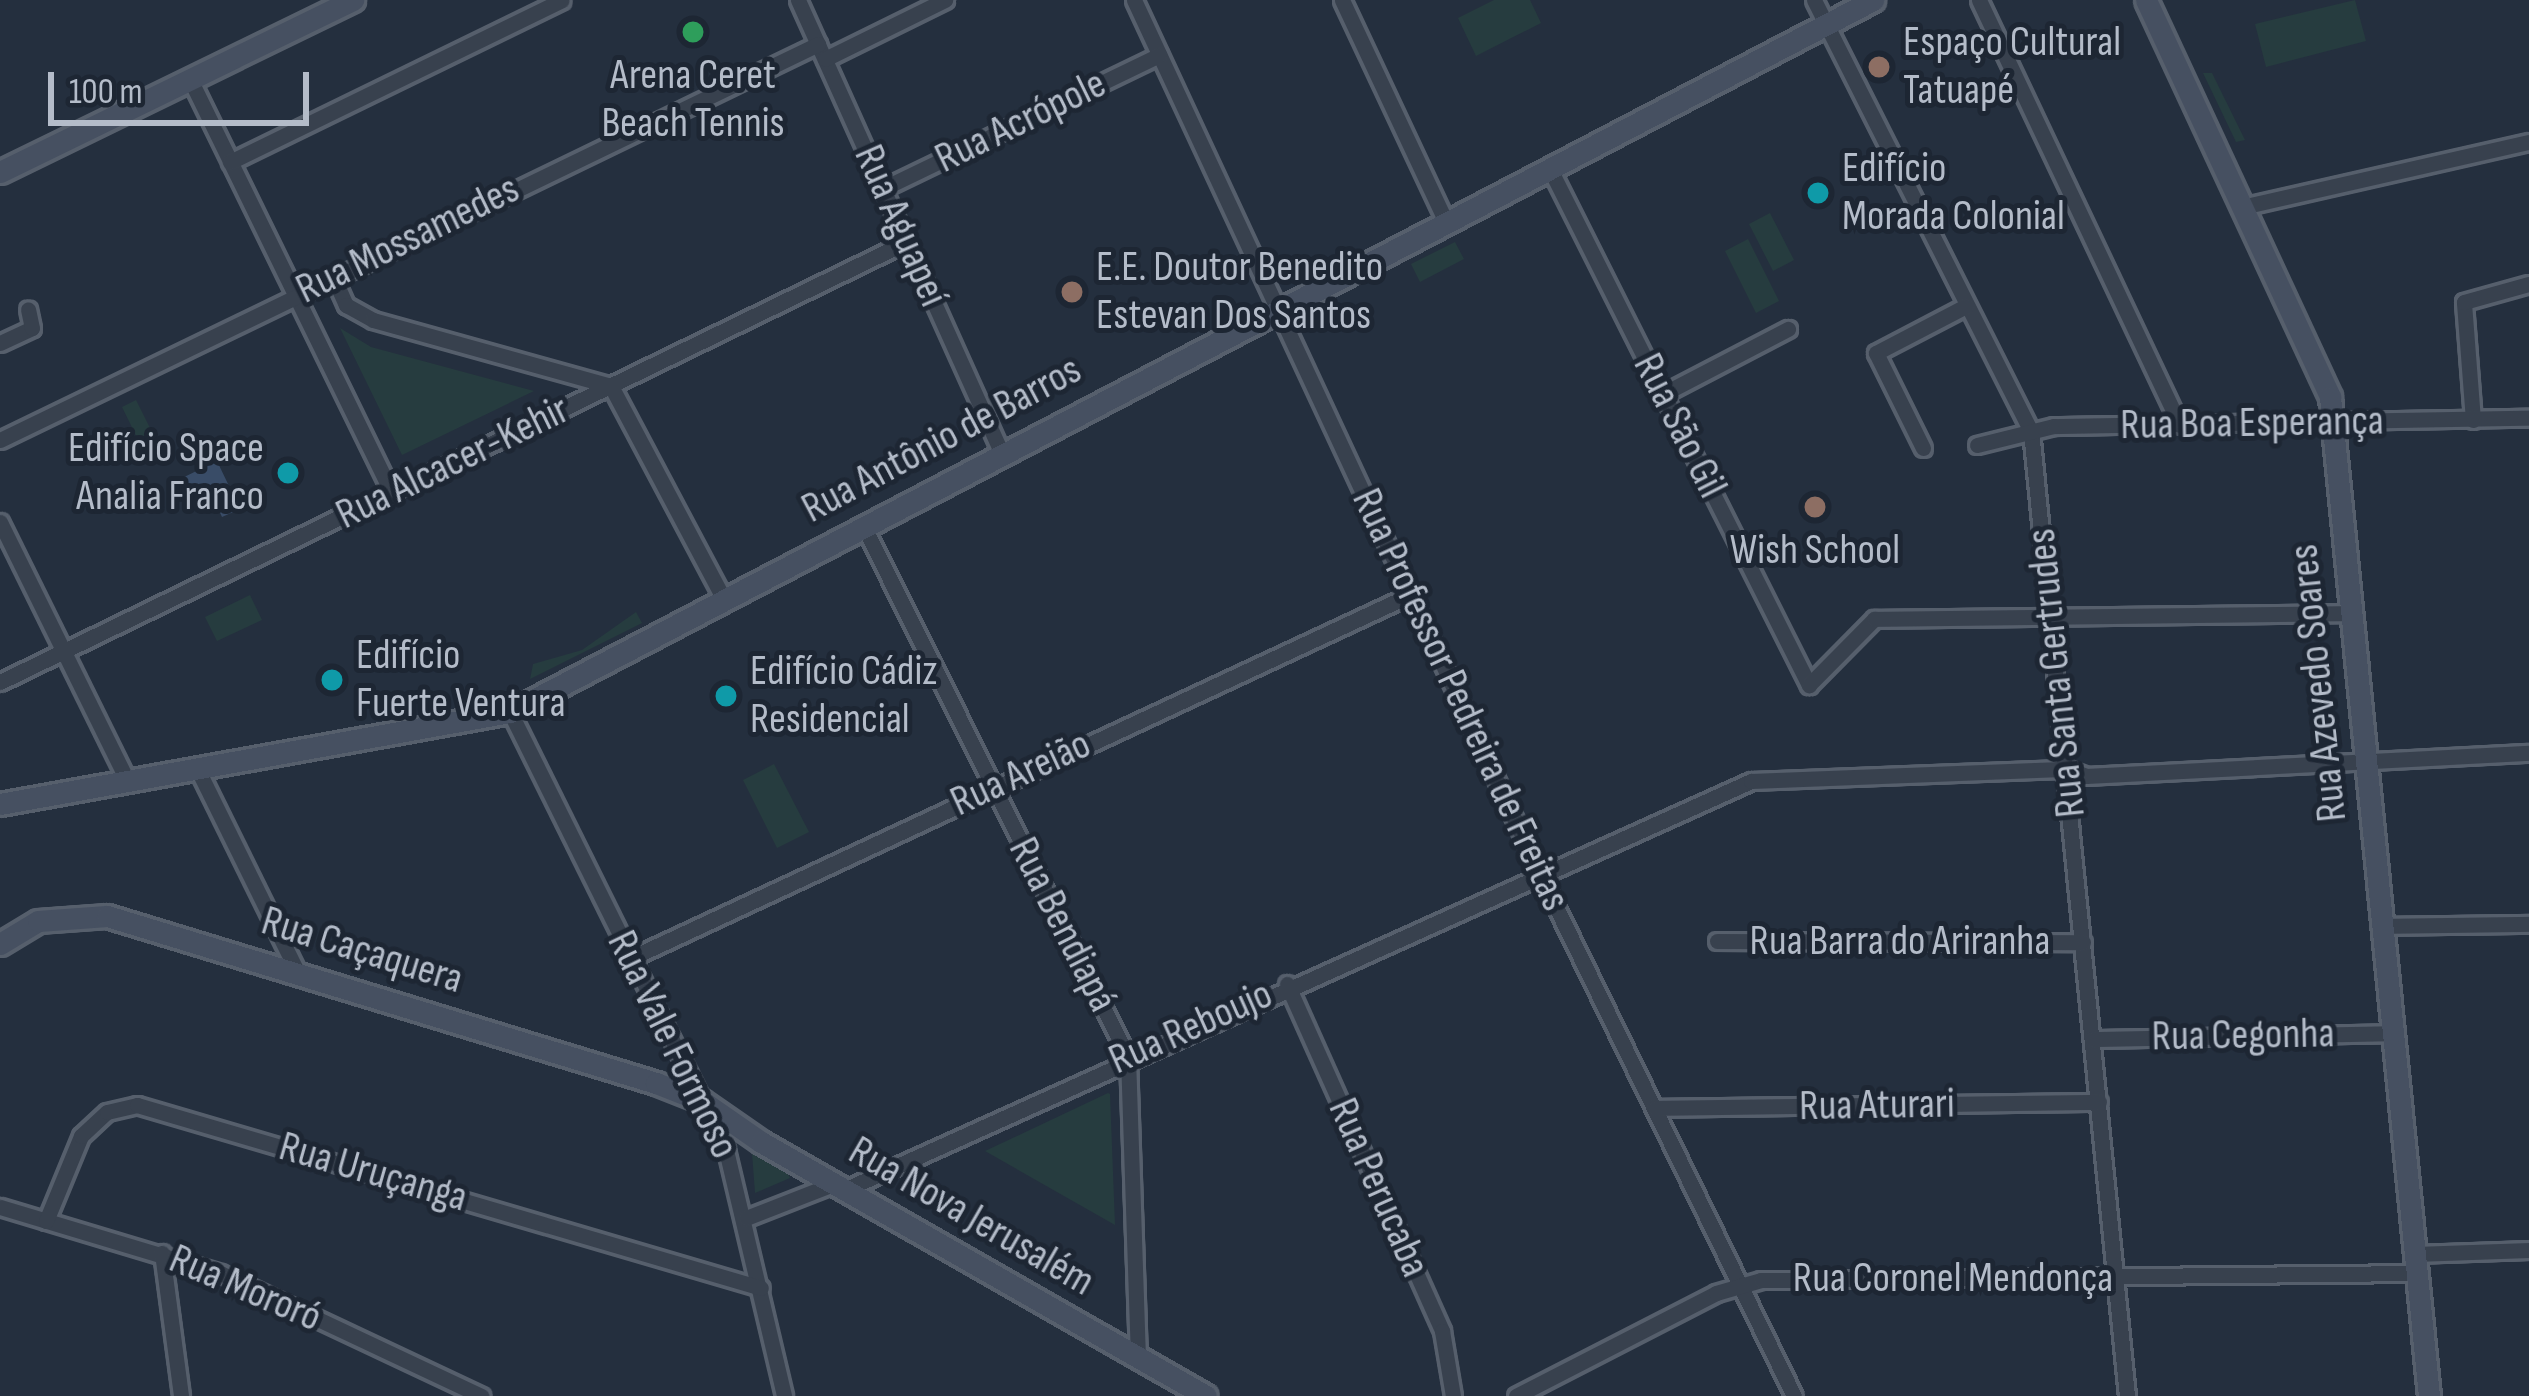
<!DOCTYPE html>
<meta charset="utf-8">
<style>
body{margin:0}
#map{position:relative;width:2529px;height:1396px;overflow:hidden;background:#242f3e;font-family:"Sofia Sans Condensed",sans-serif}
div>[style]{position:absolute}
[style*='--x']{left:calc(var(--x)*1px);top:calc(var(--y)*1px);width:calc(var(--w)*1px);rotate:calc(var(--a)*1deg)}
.green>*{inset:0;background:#263c3f}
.water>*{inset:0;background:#394c67}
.roads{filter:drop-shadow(3px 0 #565f6c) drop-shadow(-3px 0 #565f6c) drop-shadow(0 3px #565f6c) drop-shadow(0 -3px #565f6c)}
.street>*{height:15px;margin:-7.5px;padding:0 7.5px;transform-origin:7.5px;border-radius:7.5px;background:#38414e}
.secondary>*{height:21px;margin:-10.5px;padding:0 10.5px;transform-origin:10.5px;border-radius:10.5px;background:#465061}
.dots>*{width:33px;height:33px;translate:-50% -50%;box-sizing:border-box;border:6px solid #1d2633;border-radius:50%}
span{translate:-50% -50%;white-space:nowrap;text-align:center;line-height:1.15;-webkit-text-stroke:10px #1d2633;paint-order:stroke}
.poi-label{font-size:42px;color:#b4bcc9}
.left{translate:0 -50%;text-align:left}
.right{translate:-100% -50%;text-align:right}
.street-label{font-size:42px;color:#b4bcc9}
.scale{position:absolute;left:48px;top:72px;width:261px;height:54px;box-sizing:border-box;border:6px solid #b4bcc9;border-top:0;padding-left:15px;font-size:36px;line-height:42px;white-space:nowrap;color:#b4bcc9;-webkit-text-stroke:9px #1d2633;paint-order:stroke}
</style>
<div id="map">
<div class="green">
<i style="clip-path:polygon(1494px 0,1530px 0,1541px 23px,1476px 56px,1458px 18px)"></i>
<i style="clip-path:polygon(2355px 0,2366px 41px,2266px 67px,2255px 24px)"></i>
<i style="clip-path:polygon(2203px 73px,2212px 73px,2245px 140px,2236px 142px)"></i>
<i style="clip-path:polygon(1770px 213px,1794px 260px,1773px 271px,1749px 224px)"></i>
<i style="clip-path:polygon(1748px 239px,1779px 301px,1756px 313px,1725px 251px)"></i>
<i style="clip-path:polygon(1455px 242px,1464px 259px,1420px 282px,1411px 264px)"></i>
<i style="clip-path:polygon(340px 328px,371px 347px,534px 391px,402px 455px)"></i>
<i style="clip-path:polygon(136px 400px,164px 456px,150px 464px,122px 407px)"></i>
<i style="clip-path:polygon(250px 595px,262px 620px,217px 641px,205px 617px)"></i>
<i style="clip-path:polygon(636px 612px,642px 623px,530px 679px,533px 664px,582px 650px)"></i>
<i style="clip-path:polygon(774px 764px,809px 832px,777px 848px,743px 780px)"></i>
<i style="clip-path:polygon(1110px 1094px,1115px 1225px,985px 1151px,1108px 1093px)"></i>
<i style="clip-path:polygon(752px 1153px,788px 1174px,790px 1178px,755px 1193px)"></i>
</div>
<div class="water">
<i style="clip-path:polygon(217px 461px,240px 509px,222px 517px,206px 483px,185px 493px,178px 480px)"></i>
</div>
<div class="roads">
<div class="street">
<i style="--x:798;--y:0;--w:495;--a:65.8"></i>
<i style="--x:1134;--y:0;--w:966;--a:65.08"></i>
<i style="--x:1541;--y:876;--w:578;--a:64.06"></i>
<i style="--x:1342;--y:0;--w:243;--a:64.9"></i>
<i style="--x:1814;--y:0;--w:483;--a:63.3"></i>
<i style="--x:2031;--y:431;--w:970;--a:84.32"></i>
<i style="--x:1979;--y:0;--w:470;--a:64.7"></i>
<i style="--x:825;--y:59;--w:134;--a:-26.2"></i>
<i style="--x:190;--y:79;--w:461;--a:64"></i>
<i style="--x:230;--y:162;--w:369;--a:-26"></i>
<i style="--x:1549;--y:167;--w:580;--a:63.35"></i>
<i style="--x:1809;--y:685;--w:93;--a:-45.4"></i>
<i style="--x:1874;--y:619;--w:478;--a:-0.7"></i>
<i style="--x:882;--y:189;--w:308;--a:-25.8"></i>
<i style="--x:2242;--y:207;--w:294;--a:-12.8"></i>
<i style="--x:333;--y:276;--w:32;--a:66"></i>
<i style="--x:346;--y:305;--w:31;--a:29"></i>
<i style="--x:373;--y:320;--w:247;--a:15.5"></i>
<i style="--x:611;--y:386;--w:241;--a:62.1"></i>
<i style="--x:0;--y:343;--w:35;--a:-25"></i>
<i style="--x:32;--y:328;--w:19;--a:-102"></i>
<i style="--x:1663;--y:394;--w:141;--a:-27.5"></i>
<i style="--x:2473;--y:420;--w:118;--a:-94.4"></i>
<i style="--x:2464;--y:302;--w:67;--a:-15.5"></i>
<i style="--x:0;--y:440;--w:909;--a:-25.83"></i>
<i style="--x:1977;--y:445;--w:79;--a:-13.9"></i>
<i style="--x:2054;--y:426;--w:475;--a:-1"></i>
<i style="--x:1923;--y:448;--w:106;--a:-116.3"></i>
<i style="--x:1876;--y:353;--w:102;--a:-27.6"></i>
<i style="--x:0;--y:522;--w:290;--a:63.8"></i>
<i style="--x:863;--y:525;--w:594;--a:63.52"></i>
<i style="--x:1128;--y:1057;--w:300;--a:88.1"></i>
<i style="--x:0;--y:682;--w:1007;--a:-25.9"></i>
<i style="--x:510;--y:712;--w:488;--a:63.7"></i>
<i style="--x:726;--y:1150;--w:253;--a:76.7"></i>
<i style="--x:198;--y:770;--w:226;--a:63.8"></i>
<i style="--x:2383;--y:926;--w:146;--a:-0.8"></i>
<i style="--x:1717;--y:941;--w:366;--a:0.2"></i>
<i style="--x:631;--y:958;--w:862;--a:-24.99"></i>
<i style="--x:1287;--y:984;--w:380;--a:65.9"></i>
<i style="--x:1442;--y:1331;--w:66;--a:80.4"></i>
<i style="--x:2092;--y:1039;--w:302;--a:-1.1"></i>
<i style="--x:1655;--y:1108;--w:444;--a:-0.8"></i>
<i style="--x:844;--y:1190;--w:995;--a:-24.27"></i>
<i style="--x:1751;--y:781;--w:317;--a:-2.2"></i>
<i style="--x:2068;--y:769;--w:19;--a:21"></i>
<i style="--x:2086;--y:776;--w:444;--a:-3"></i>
<i style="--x:0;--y:1207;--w:230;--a:16.7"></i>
<i style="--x:220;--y:1273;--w:289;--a:25.2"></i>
<i style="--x:746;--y:1218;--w:93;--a:-21.3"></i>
<i style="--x:46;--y:1221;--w:92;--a:-67.6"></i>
<i style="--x:81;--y:1136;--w:35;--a:-43"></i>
<i style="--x:107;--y:1112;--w:31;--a:-13"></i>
<i style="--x:137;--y:1105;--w:650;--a:16.34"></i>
<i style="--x:162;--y:1253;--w:144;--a:82.4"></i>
<i style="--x:2415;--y:1254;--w:114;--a:-2"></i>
<i style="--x:1516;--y:1396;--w:225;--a:-27.2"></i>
<i style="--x:1716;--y:1293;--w:47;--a:-16.1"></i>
<i style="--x:1761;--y:1280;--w:656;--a:-0.61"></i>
</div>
<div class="secondary">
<i style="--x:2146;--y:0;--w:438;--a:65.1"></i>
<i style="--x:2330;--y:397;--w:1004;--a:84.34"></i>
<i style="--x:0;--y:172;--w:393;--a:-26"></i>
<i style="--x:0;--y:804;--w:518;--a:-10.23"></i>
<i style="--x:510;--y:712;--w:1538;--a:-27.58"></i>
<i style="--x:0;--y:944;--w:44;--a:-31.2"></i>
<i style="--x:38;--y:921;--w:69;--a:-4.1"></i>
<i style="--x:107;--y:916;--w:574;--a:16.92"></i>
<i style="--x:656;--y:1083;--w:49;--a:21.4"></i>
<i style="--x:702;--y:1101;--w:72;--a:34.8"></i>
<i style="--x:761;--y:1142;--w:512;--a:29.72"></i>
</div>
</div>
<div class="dots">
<i style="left:693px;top:32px;background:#2e9e5b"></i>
<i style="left:1879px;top:67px;background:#8d6e63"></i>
<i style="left:1818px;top:193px;background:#0f9aa8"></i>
<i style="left:1072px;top:292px;background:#8d6e63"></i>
<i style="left:288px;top:473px;background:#0f9aa8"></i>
<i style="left:1815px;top:507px;background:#8d6e63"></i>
<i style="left:332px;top:680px;background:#0f9aa8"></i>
<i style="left:726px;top:696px;background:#0f9aa8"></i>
</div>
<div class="poi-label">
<span class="left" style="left:1903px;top:67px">Espaço Cultural<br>Tatuapé</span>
<span style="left:693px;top:100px">Arena Ceret<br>Beach Tennis</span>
<span class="left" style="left:1842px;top:193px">Edifício<br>Morada Colonial</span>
<span class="left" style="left:1096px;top:292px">E.E. Doutor Benedito<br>Estevan Dos Santos</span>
<span class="right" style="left:264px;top:473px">Edifício Space<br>Analia Franco</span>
<span style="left:1815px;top:551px">Wish School</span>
<span class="left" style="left:356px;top:680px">Edifício<br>Fuerte Ventura</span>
<span class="left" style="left:750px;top:696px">Edifício Cádiz<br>Residencial</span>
</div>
<div class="street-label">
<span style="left:1021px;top:122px;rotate:-26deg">Rua Acrópole</span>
<span style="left:900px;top:226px;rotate:66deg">Rua Aguapeí</span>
<span style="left:408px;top:240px;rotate:-26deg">Rua Mossamedes</span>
<span style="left:2252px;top:424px;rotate:-1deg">Rua Boa Esperança</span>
<span style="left:1679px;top:426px;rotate:63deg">Rua São Gil</span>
<span style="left:942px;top:440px;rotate:-28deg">Rua Antônio de Barros</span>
<span style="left:453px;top:463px;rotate:-26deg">Rua Alcacer-Kehir</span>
<span style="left:2057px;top:673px;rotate:-96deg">Rua Santa Gertrudes</span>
<span style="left:2319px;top:683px;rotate:-96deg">Rua Azevedo Soares</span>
<span style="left:1460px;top:700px;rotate:65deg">Rua Professor Pedreira de Freitas</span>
<span style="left:1021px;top:774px;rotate:-25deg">Rua Areião</span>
<span style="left:1062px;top:925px;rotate:63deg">Rua Bendiapá</span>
<span style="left:1900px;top:942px">Rua Barra do Ariranha</span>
<span style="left:362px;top:951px;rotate:17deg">Rua Caçaquera</span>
<span style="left:1191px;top:1028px;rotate:-24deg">Rua Reboujo</span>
<span style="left:2243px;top:1036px;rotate:-1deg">Rua Cegonha</span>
<span style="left:672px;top:1045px;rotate:64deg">Rua Vale Formoso</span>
<span style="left:1877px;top:1106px;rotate:-1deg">Rua Aturari</span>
<span style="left:373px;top:1173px;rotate:16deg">Rua Uruçanga</span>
<span style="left:1378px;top:1188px;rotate:66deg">Rua Perucaba</span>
<span style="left:971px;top:1217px;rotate:30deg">Rua Nova Jerusalém</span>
<span style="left:1953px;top:1279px">Rua Coronel Mendonça</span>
<span style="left:245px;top:1289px;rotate:23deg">Rua Mororó</span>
</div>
<div class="scale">100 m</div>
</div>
